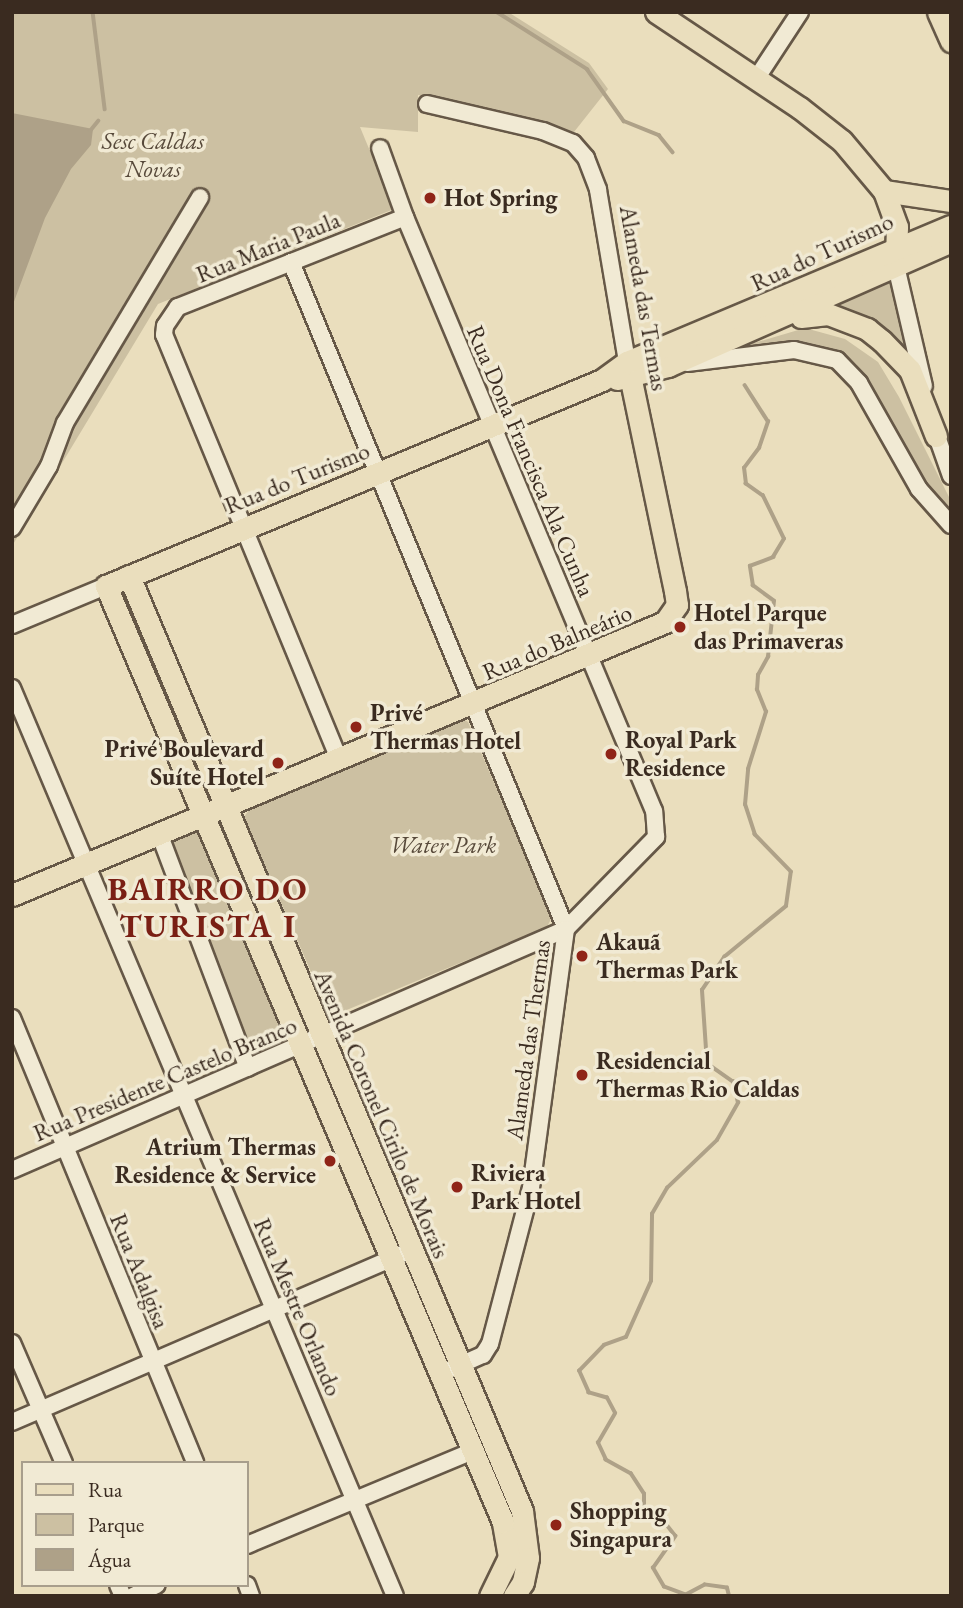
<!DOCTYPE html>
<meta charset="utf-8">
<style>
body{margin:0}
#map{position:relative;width:963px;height:1608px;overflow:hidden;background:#eadebd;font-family:"EB Garamond",serif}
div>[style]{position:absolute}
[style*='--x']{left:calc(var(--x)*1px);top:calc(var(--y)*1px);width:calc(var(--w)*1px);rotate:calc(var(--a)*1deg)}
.green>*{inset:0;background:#ccc0a2}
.water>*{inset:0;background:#aea188}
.stream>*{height:3.5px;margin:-1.75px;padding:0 1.75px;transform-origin:1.75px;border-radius:1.75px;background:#aea188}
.roads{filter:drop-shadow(2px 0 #665847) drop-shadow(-2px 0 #665847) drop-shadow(0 2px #665847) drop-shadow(0 -2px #665847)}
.minor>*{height:16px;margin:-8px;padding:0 8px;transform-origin:8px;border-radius:8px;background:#f1ead4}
.major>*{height:21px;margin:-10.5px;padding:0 10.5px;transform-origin:10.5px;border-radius:10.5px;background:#eadebd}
.dots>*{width:19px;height:19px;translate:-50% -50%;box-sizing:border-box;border:4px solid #f1ead4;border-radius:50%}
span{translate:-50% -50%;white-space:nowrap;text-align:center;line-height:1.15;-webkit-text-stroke:7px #f1ead4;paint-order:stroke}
.park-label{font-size:24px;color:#57493a;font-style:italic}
.poi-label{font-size:24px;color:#3a2b20;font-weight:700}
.left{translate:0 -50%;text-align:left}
.right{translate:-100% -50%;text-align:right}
.street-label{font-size:24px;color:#3a2b20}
.district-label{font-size:32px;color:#7a1f14;font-weight:700;letter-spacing:2px}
.frame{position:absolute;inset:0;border:14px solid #3a2b20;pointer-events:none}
.legend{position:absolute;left:21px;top:1461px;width:228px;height:126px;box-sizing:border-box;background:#f1ead4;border:2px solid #a89e8c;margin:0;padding:9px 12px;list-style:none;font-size:21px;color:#3a2b20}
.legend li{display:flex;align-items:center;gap:14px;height:35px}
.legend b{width:35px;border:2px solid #a89e8c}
</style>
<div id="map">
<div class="green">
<i style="clip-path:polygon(12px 12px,508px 12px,589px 63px,608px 89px,574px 132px,418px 95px,418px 132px,360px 127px,394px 209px,158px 304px,12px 546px)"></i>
<i style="clip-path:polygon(892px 273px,910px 357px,821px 312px)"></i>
<i style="clip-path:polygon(805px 328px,845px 339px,878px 362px,899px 397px,951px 501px,951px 511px,928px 486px,856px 364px,840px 352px,823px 347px,720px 353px)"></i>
<i style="clip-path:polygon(122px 587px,212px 800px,210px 807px,116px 589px)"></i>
<i style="clip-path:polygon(463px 719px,468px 722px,552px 917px,547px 927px,337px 1014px,327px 1009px,244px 817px,251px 807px)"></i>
<i style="clip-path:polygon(215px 817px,221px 820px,307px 1024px,305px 1031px)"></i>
<i style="clip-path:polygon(197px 828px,288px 1035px,284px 1045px,252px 1057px,165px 838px)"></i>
<i style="clip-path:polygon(315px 1052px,398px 1242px,396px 1245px,313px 1053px)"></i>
</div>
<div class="water">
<i style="clip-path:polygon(12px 113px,93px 129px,91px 145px,71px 169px,45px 218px,12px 307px)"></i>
</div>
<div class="stream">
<i style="--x:93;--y:12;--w:98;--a:82.9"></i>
<i style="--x:497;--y:12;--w:107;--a:32.3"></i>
<i style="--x:587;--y:69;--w:64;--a:54.6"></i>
<i style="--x:624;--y:121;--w:38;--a:22"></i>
<i style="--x:659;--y:135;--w:22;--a:51"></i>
<i style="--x:90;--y:131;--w:13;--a:-51"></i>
<i style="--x:729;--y:1596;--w:8;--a:-104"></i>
<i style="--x:727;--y:1588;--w:22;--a:-172"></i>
<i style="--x:705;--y:1585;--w:21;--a:152"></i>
<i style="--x:686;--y:1595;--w:23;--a:-160"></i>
<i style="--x:664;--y:1587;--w:22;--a:-120"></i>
<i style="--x:653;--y:1568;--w:39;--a:-55"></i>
<i style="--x:675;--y:1536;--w:18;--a:-128"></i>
<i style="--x:664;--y:1522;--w:22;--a:-153"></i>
<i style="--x:644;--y:1512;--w:18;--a:-90"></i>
<i style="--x:644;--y:1494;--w:24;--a:-123"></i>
<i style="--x:631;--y:1474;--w:29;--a:-151"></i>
<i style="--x:606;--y:1460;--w:19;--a:-115"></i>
<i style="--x:598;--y:1443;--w:34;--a:-60"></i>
<i style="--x:615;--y:1413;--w:17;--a:-118"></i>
<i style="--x:607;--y:1398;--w:19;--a:-164"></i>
<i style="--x:589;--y:1393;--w:24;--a:-114"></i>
<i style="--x:579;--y:1371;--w:36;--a:-46"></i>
<i style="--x:604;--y:1345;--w:23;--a:-20"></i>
<i style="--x:626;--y:1337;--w:61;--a:-65.9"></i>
<i style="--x:651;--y:1281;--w:67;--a:-89.1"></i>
<i style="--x:652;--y:1214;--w:30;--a:-60"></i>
<i style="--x:667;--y:1188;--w:69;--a:-43.8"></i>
<i style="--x:717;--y:1140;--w:43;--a:-60.4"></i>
<i style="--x:738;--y:1103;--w:22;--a:-103"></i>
<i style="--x:733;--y:1082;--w:32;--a:-145"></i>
<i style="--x:707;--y:1064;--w:74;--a:-93.9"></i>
<i style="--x:702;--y:990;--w:40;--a:-56"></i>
<i style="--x:724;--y:957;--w:80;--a:-39.4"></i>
<i style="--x:786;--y:906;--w:34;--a:-82"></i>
<i style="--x:791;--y:872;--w:52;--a:-134.2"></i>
<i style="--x:755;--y:835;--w:32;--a:-108"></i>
<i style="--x:745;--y:805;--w:36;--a:-85"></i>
<i style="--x:748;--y:769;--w:60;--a:-72.5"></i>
<i style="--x:766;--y:712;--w:24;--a:-112"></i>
<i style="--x:757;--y:690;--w:15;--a:-86"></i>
<i style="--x:758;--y:675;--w:21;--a:-61"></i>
<i style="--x:768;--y:657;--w:56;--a:-83.9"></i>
<i style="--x:774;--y:601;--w:26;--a:-144"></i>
<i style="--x:753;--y:586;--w:20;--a:-99"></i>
<i style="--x:750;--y:566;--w:25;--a:-21"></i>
<i style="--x:773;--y:557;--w:21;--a:-59"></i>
<i style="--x:784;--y:539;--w:48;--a:-116"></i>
<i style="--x:763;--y:496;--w:21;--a:-145"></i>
<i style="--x:746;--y:484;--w:16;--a:-97"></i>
<i style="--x:744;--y:468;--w:25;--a:-53"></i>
<i style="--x:759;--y:448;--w:28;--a:-71"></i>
<i style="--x:768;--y:422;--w:43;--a:-122.6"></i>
</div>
<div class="roads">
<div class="minor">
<i style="--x:756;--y:79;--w:80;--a:-56.7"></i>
<i style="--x:427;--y:104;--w:119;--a:13.1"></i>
<i style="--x:543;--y:131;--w:32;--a:22"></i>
<i style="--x:573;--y:143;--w:20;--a:49"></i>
<i style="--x:586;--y:158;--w:34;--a:69"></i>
<i style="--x:598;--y:190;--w:174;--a:80.4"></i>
<i style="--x:291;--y:262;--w:721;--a:67.59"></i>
<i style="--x:896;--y:266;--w:123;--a:76.9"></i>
<i style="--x:687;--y:363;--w:108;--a:-6.9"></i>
<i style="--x:794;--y:350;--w:44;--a:13.1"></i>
<i style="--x:837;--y:360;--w:32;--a:46"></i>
<i style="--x:859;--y:383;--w:122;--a:60.5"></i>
<i style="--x:919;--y:489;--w:48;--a:48.4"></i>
<i style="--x:933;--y:425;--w:54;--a:70.6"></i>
<i style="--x:12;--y:528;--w:72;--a:-59.2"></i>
<i style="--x:49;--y:466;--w:46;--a:-69.6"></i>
<i style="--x:65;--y:423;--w:263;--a:-59.1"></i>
<i style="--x:12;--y:625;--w:102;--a:-22.5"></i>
<i style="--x:12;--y:688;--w:985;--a:67.13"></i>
<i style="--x:339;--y:759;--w:459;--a:-112.4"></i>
<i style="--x:164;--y:335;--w:9;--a:-84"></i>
<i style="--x:165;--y:326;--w:23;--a:-56"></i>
<i style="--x:178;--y:307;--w:244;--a:-21.6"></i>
<i style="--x:159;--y:833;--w:251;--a:69.3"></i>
<i style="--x:12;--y:1018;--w:481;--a:67.6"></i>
<i style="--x:12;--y:1170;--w:604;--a:-23.51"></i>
<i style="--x:566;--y:929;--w:129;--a:-45.6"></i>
<i style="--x:656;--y:837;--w:26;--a:-94"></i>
<i style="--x:654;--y:811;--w:644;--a:-112.74"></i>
<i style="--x:405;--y:217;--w:73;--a:-109.9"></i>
<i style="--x:12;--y:1343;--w:131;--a:66.6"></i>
<i style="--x:451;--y:1369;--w:35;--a:-24"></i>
<i style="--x:483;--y:1355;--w:13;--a:-58"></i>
<i style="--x:490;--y:1344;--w:161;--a:-75.3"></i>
<i style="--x:531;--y:1188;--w:261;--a:-82.3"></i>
<i style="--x:12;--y:1422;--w:425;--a:-23.3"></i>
<i style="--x:247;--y:1545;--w:245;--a:-22.6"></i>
<i style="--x:118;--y:1585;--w:12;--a:66"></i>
<i style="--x:247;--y:1585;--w:12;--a:70"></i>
<i style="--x:133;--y:1596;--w:26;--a:-25"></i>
</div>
<div class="major">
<i style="--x:656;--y:12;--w:173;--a:33.7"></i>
<i style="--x:800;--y:108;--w:53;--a:38.2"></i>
<i style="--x:842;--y:141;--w:65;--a:50"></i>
<i style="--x:884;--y:191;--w:38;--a:70"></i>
<i style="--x:897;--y:227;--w:31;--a:92"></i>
<i style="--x:938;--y:12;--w:32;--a:66"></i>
<i style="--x:884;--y:191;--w:68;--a:8.5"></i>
<i style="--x:801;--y:317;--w:27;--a:-6"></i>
<i style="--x:828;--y:314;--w:42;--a:21"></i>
<i style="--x:867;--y:329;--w:19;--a:39"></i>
<i style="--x:882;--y:341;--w:40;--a:46"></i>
<i style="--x:910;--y:370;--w:71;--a:68.5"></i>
<i style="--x:617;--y:379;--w:53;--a:-14.3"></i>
<i style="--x:668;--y:366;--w:309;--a:-23.8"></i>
<i style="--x:129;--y:576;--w:1014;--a:67.2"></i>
<i style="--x:522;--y:1511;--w:47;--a:82.7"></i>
<i style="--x:528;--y:1558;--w:25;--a:102"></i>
<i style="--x:523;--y:1582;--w:17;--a:123"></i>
<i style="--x:12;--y:895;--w:708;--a:-22.69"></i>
<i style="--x:665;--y:622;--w:21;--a:-55"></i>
<i style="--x:677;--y:605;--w:14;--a:-98"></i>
<i style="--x:675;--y:591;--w:234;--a:-101.8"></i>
<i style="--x:490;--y:1596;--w:43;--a:-64"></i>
<i style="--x:509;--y:1557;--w:36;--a:-100"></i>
<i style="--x:503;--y:1522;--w:1017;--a:-112.98"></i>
<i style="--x:106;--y:586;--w:537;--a:-22.55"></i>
<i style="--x:602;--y:380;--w:31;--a:-36"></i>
<i style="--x:627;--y:362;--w:351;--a:-22.8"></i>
</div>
</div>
<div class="dots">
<i style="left:430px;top:198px;background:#8f2418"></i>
<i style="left:680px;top:627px;background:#8f2418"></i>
<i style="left:356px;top:727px;background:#8f2418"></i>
<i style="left:611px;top:754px;background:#8f2418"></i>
<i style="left:278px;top:763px;background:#8f2418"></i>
<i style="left:582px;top:956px;background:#8f2418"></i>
<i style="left:582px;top:1075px;background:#8f2418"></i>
<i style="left:330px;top:1161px;background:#8f2418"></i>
<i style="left:457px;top:1187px;background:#8f2418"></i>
<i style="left:556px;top:1525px;background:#8f2418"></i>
</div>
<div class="park-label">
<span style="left:153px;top:155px">Sesc Caldas<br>Novas</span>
<span style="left:443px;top:845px">Water Park</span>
</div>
<div class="poi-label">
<span class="left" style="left:444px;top:198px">Hot Spring</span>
<span class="left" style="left:694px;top:627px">Hotel Parque<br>das Primaveras</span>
<span class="left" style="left:370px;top:727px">Privé<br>Thermas Hotel</span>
<span class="left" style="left:625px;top:754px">Royal Park<br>Residence</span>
<span class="right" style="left:264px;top:763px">Privé Boulevard<br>Suíte Hotel</span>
<span class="left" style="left:596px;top:956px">Akauã<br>Thermas Park</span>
<span class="left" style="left:596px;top:1075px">Residencial<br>Thermas Rio Caldas</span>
<span class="right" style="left:316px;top:1161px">Atrium Thermas<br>Residence &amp; Service</span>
<span class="left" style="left:471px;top:1187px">Riviera<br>Park Hotel</span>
<span class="left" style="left:570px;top:1525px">Shopping<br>Singapura</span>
</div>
<div class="street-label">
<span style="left:268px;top:247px;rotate:-22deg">Rua Maria Paula</span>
<span style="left:822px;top:252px;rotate:-25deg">Rua do Turismo</span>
<span style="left:644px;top:298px;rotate:80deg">Alameda das Termas</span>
<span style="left:531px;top:461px;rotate:67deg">Rua Dona Francisca Ala Cunha</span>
<span style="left:297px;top:478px;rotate:-22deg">Rua do Turismo</span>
<span style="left:557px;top:642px;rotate:-23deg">Rua do Balneário</span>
<span style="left:528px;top:1040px;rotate:-82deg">Alameda das Thermas</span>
<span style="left:165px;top:1079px;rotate:-23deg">Rua Presidente Castelo Branco</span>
<span style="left:382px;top:1114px;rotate:67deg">Avenida Coronel Cirilo de Morais</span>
<span style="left:140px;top:1271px;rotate:68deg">Rua Adalgisa</span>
<span style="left:298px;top:1307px;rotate:67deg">Rua Mestre Orlando</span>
</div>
<div class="district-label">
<span style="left:208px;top:908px">BAIRRO DO<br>TURISTA I</span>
</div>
<div class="frame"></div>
<ul class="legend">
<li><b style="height:9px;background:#eadebd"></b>Rua</li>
<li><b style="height:19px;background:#ccc0a2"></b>Parque</li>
<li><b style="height:19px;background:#aea188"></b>Água</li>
</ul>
</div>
